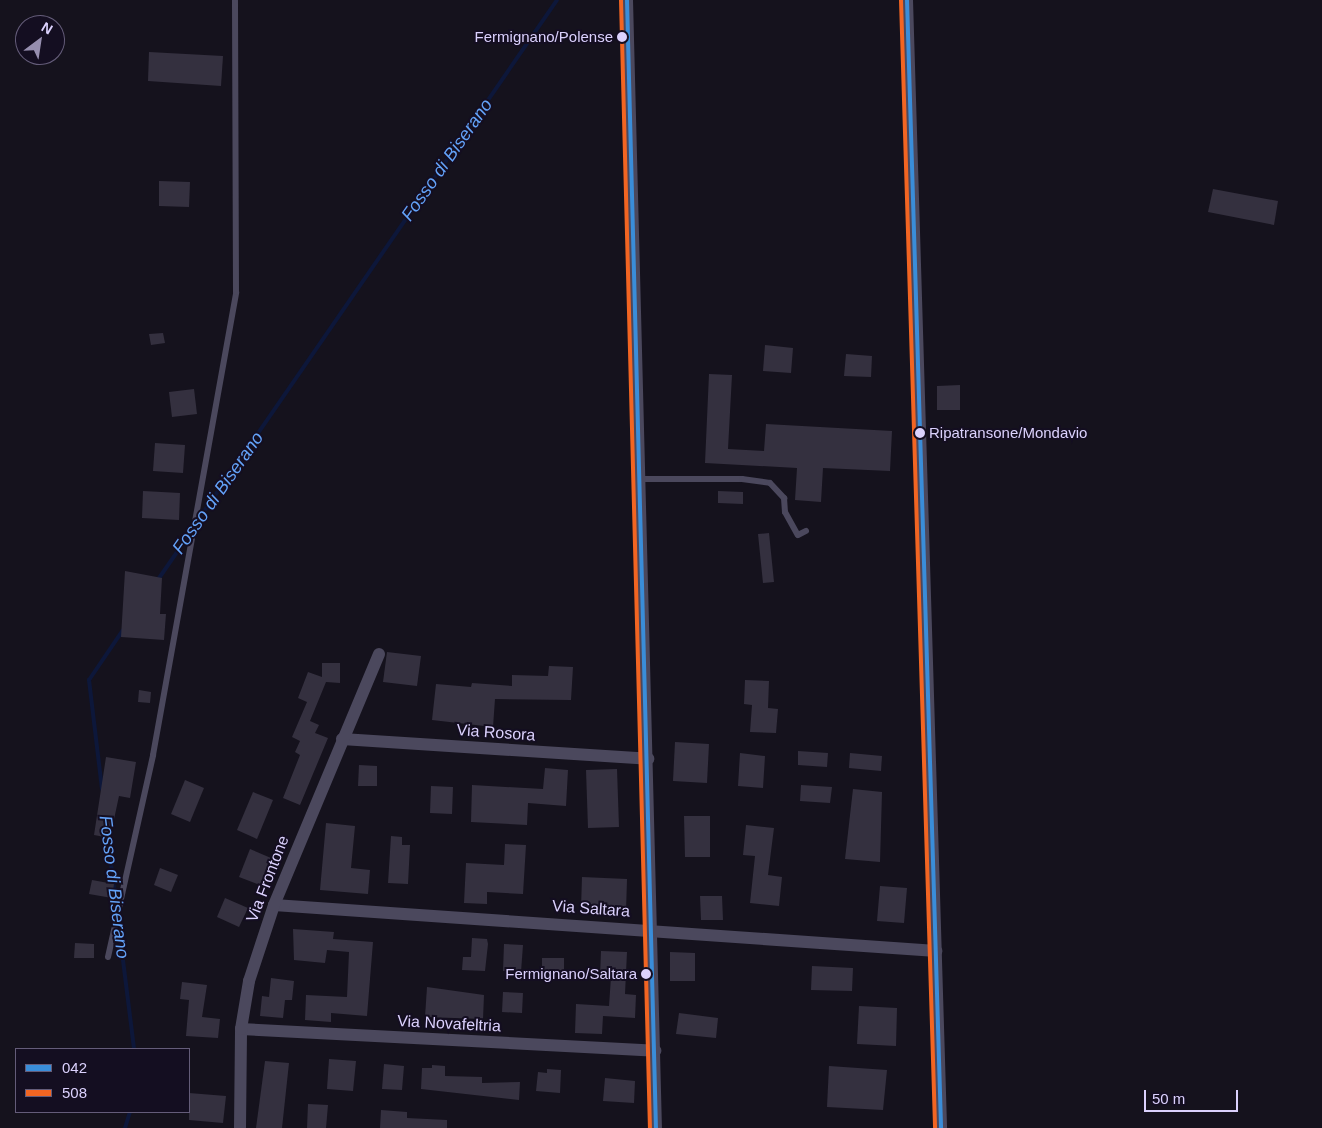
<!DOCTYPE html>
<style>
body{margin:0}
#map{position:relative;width:1322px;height:1128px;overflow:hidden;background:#15121d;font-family:Arial,sans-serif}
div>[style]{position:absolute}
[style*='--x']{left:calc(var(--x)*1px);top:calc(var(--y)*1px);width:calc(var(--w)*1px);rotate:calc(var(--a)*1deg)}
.stream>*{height:4px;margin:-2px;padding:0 2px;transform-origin:2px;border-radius:2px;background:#0d173a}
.building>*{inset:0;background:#34303f}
.lane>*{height:6px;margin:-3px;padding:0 3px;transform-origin:3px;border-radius:3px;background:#4b485d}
.street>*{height:12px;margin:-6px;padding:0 6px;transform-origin:6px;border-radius:6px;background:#4b485d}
.bus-1>*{height:4px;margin:-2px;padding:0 2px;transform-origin:2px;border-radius:2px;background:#3a8dd9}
.bus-2>*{height:4px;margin:-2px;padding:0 2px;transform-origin:2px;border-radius:2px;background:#f26522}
.dots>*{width:14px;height:14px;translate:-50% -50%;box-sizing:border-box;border:2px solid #140e21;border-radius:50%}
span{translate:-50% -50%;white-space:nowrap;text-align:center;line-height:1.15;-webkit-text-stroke:4px #140e21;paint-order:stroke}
.bus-label{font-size:15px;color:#dbd1fd}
.right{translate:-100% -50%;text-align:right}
.left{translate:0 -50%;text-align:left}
.street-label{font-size:16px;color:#dbd1fd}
.water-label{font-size:18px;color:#63a2f8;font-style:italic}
.legend{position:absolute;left:15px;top:1048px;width:175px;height:65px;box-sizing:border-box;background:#140e21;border:1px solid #645c79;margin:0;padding:6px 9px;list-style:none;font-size:15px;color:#dbd1fd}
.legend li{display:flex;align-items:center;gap:10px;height:25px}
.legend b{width:25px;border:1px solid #645c79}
.north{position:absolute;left:15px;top:15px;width:50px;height:50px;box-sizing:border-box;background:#140e21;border:1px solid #645c79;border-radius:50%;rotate:31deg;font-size:14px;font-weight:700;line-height:20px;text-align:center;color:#dbd1fd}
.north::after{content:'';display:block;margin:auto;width:18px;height:22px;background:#968eaf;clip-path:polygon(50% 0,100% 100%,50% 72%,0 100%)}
.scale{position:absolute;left:1144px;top:1090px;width:94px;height:22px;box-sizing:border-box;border:2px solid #dbd1fd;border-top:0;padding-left:6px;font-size:15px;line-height:18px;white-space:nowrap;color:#dbd1fd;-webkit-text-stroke:4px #140e21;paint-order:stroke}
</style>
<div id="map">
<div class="stream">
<i style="--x:196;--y:523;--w:635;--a:-55.38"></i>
<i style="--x:157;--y:581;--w:63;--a:-55.3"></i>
<i style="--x:102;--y:789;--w:110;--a:-96.8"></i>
<i style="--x:89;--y:680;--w:60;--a:-55.8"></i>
<i style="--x:107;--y:833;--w:79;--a:82.7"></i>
<i style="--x:118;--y:920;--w:130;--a:82.9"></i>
<i style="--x:125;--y:1128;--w:17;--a:-73"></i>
</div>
<div class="building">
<i style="clip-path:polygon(149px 52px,223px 56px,221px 86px,148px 81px)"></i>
<i style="clip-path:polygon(159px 181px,190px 182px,189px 207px,159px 206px)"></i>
<i style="clip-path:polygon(1213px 189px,1278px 201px,1274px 225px,1208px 212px)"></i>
<i style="clip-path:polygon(163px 333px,165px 343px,151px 345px,149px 334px)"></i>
<i style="clip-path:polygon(765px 345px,793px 348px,791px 373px,763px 371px)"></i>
<i style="clip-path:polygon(846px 354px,872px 356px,871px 377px,844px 376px)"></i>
<i style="clip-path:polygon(709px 374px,732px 375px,728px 449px,764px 451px,766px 424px,892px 431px,890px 471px,823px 468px,821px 502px,795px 500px,797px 468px,705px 463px)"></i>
<i style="clip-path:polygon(960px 385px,960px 410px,937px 410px,937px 386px)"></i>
<i style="clip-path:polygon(194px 389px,197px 414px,172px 417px,169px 392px)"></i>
<i style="clip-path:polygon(155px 443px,185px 445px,183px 473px,153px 471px)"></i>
<i style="clip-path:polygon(143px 491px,180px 493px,179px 520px,142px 518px)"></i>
<i style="clip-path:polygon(718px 491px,743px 492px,743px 504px,718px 503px)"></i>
<i style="clip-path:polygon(769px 533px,774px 582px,763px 583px,758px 534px)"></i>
<i style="clip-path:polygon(125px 571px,162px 578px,160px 614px,166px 614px,164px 640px,121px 637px)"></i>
<i style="clip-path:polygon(387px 652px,421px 656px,417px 686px,383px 682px)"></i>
<i style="clip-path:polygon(322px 663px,340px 663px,340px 683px,326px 682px,310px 721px,319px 725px,315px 733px,328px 738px,300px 805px,283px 798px,300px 755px,295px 752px,300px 741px,292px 737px,307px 702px,298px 698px,308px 672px,322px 677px)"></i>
<i style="clip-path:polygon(549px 666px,573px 667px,571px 700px,495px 699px,493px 727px,432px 720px,436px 684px,471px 687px,472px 683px,512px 686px,512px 675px,548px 676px)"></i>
<i style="clip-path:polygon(745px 680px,769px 681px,768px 708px,778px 709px,776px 733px,750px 732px,752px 705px,744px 704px)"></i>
<i style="clip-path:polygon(139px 690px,151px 692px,150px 703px,138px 702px)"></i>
<i style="clip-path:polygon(675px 742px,709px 744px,707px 783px,673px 781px)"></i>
<i style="clip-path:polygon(798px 751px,828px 753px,827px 767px,798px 765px)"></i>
<i style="clip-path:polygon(740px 753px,765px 756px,763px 788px,738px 786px)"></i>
<i style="clip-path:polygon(850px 753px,882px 756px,881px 771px,849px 768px)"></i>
<i style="clip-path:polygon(106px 757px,136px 762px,130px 798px,119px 796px,110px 838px,94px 835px)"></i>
<i style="clip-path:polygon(359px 765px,377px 766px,377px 786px,358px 786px)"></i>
<i style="clip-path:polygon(545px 768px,568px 770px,566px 806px,528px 803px,527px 825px,471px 822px,472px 785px,543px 789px)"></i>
<i style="clip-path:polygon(617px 769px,619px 827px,588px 828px,586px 770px)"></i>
<i style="clip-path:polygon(185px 780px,204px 788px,190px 822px,171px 814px)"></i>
<i style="clip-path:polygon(801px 785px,832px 787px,830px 803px,800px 801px)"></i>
<i style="clip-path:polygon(431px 786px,453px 787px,452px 814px,430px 813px)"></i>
<i style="clip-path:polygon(853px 789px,882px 792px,880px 862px,845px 859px)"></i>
<i style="clip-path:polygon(253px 792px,273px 800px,257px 839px,237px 830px)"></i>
<i style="clip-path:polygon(684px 816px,710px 816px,710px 857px,685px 857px)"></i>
<i style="clip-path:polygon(326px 823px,355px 826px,351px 868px,370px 870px,368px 894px,320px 890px)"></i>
<i style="clip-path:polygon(746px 825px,774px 828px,768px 875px,782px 877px,779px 906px,750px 903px,755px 856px,743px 855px)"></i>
<i style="clip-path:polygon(391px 836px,402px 837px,402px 845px,410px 845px,408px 884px,388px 883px)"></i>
<i style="clip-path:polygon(505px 844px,526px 845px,523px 894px,487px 892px,487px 904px,464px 903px,466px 863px,504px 865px)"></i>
<i style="clip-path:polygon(250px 849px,271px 858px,260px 885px,239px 877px)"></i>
<i style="clip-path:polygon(160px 868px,178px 875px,171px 892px,154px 885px)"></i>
<i style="clip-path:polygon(582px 877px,627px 879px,626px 911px,581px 908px)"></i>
<i style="clip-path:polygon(92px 880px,114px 884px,112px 898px,89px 894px)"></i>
<i style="clip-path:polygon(880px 886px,907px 888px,904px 923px,877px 921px)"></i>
<i style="clip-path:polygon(700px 896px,722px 896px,723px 920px,701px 920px)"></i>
<i style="clip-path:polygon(225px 898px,248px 908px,239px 927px,217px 917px)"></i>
<i style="clip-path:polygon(293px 929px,334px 932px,333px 939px,373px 942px,367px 1016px,331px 1013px,331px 1022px,305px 1020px,306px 995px,347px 997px,349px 952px,327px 950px,325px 963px,294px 960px)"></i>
<i style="clip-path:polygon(472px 938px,487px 939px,488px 944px,485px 971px,462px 970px,463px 957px,471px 957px)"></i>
<i style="clip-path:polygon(75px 943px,94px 944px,94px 958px,74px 958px)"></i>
<i style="clip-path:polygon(504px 944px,523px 945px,521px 972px,503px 971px)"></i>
<i style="clip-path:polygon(601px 951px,627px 952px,625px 994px,636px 995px,635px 1018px,603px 1016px,602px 1034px,575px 1033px,576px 1004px,609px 1006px,611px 977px,600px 976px)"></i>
<i style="clip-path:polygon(670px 952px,695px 953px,695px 981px,670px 981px)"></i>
<i style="clip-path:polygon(542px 958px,564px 958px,564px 980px,542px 980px)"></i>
<i style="clip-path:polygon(812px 966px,853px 968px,852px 991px,811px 990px)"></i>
<i style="clip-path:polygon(271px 978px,294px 981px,292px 1000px,285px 1000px,283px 1018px,260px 1016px,262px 996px,269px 997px)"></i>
<i style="clip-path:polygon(182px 982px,207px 985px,202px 1017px,220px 1019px,218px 1038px,186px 1036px,189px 1000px,180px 999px)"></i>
<i style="clip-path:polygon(427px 987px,484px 995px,483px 1019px,425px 1017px)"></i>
<i style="clip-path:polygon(503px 992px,523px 993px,522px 1013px,502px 1012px)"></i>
<i style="clip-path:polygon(859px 1006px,897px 1008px,896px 1046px,857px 1044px)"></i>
<i style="clip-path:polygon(679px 1013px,718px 1018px,716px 1038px,676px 1034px)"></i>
<i style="clip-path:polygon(329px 1059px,356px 1061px,353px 1091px,327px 1089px)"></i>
<i style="clip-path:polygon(265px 1061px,289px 1063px,282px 1128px,256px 1128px)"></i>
<i style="clip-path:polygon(384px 1064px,404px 1066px,402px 1090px,382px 1089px)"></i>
<i style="clip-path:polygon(432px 1065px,445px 1066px,445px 1076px,482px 1077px,482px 1083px,520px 1082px,519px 1100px,421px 1089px,422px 1068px,432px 1068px)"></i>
<i style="clip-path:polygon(829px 1066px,887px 1070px,883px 1110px,827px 1107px)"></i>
<i style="clip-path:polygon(547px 1069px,561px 1070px,560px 1093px,536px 1091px,538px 1072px,547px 1073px)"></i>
<i style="clip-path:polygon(605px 1078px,635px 1081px,634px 1103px,603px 1101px)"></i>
<i style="clip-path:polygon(189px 1093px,226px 1096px,223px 1123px,189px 1120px)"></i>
<i style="clip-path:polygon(308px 1104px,328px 1105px,326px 1128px,307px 1128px)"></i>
<i style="clip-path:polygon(381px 1110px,407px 1112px,407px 1118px,447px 1120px,447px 1128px,380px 1128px)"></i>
</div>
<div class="lane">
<i style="--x:640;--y:479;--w:102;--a:0"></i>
<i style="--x:742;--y:479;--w:28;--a:8"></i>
<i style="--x:770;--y:483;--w:21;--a:47"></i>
<i style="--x:784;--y:498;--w:14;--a:86"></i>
<i style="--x:785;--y:512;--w:26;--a:61"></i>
<i style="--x:798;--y:535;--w:9;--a:-27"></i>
<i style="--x:108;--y:957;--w:207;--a:-77.4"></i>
<i style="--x:153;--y:755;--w:470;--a:-79.8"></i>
<i style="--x:236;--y:292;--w:292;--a:-90.2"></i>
</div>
<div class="street">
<i style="--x:627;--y:0;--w:1128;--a:88.53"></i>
<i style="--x:907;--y:0;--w:1129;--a:88.27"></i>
<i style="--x:342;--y:739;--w:307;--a:3.7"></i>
<i style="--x:274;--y:905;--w:664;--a:3.97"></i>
<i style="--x:241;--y:1029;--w:415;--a:3"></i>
<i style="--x:240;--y:1128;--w:99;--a:-89.4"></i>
<i style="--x:241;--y:1029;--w:49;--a:-80.5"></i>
<i style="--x:249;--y:981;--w:80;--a:-71.8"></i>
<i style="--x:274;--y:905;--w:272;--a:-67.3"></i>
</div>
<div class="bus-1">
<i style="--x:627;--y:0;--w:1128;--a:88.53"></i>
<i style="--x:907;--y:0;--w:1129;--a:88.27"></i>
</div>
<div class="bus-2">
<i style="--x:621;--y:0;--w:1128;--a:88.53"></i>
<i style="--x:901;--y:0;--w:1129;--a:88.27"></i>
</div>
<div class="dots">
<i style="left:622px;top:37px;background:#dbd1fd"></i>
<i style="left:920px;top:433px;background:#dbd1fd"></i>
<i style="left:646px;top:974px;background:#dbd1fd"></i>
</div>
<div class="bus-label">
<span class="right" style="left:613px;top:37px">Fermignano/Polense</span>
<span class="left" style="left:929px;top:433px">Ripatransone/Mondavio</span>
<span class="right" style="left:637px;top:974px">Fermignano/Saltara</span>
</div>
<div class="street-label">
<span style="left:496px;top:733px;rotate:4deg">Via Rosora</span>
<span style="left:268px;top:879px;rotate:-69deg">Via Frontone</span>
<span style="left:591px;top:909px;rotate:4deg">Via Saltara</span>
<span style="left:449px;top:1024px;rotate:3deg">Via Novafeltria</span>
</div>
<div class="water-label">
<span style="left:447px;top:160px;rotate:-55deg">Fosso di Biserano</span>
<span style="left:218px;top:493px;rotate:-55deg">Fosso di Biserano</span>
<span style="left:114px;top:887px;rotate:83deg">Fosso di Biserano</span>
</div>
<ul class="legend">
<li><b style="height:6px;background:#3a8dd9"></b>042</li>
<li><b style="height:6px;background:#f26522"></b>508</li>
</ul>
<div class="north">N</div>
<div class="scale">50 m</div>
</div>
